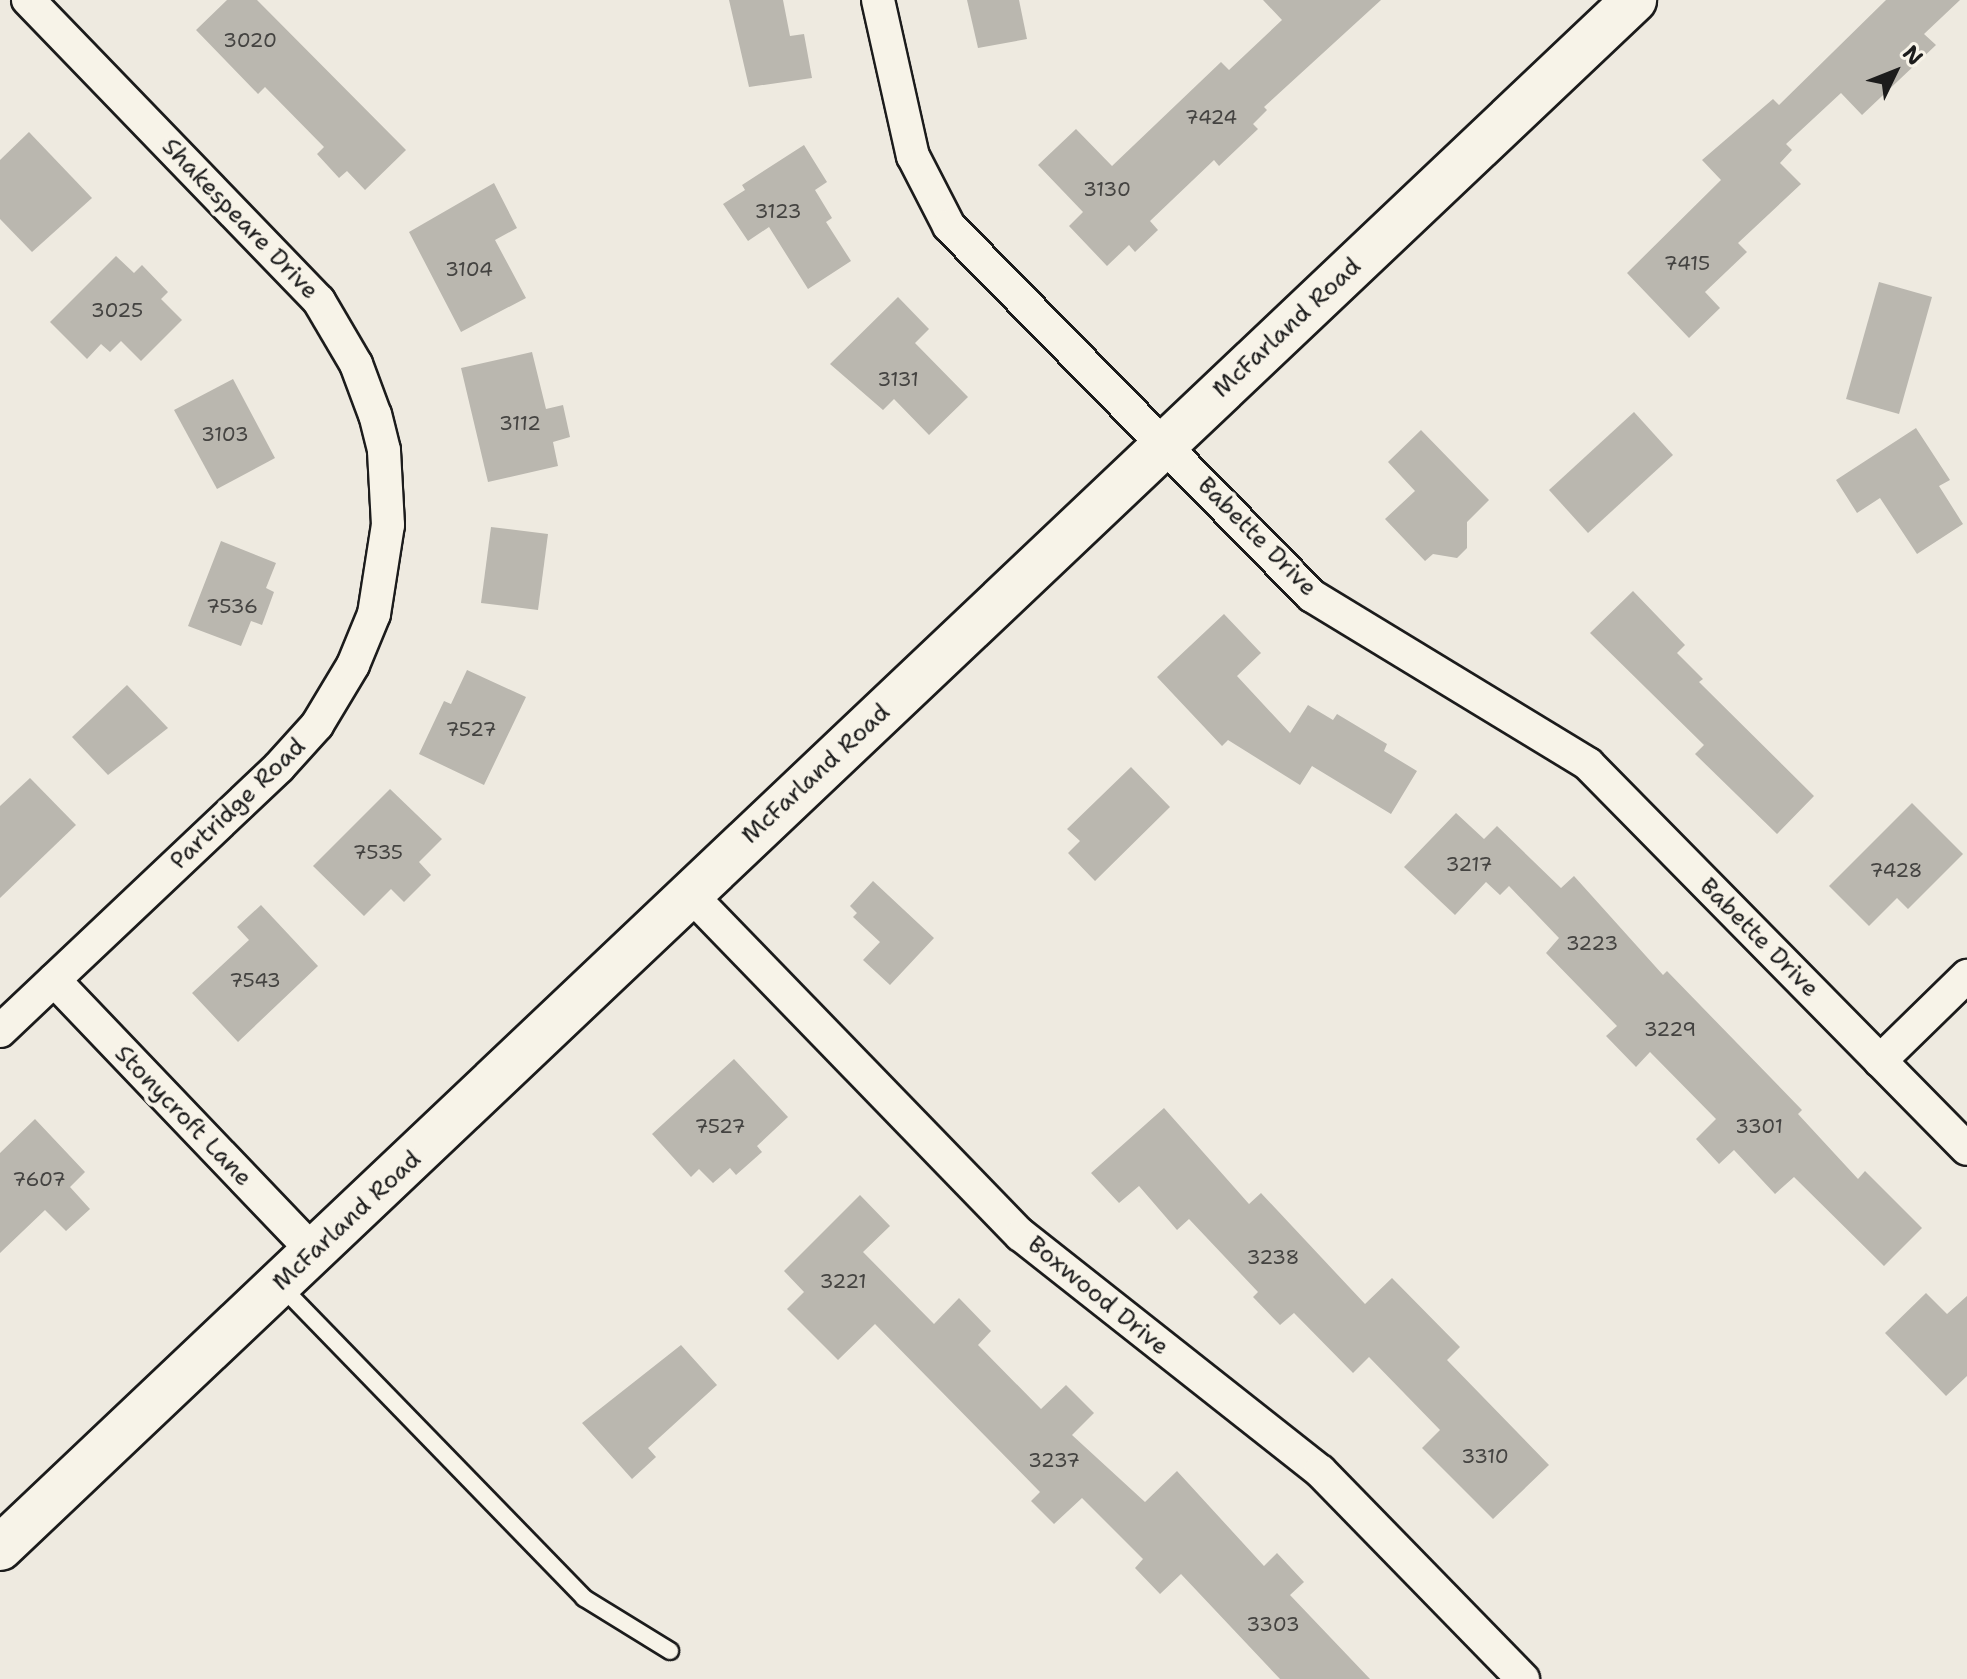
<!DOCTYPE html>
<style>
body{margin:0}
#map{position:relative;width:1967px;height:1679px;overflow:hidden;background:#eeeae0;font-family:"Shantell Sans",sans-serif}
div>[style]{position:absolute}
[style*='--x']{left:calc(var(--x)*1px);top:calc(var(--y)*1px);width:calc(var(--w)*1px);rotate:calc(var(--a)*1deg)}
.building>*{inset:0;background:#bab7af}
.roads{filter:drop-shadow(2px 0 #1c1c1c) drop-shadow(-2px 0 #1c1c1c) drop-shadow(0 2px #1c1c1c) drop-shadow(0 -2px #1c1c1c)}
.lane>*{height:16px;margin:-8px;padding:0 8px;transform-origin:8px;border-radius:8px;background:#f7f3e8}
.street>*{height:32px;margin:-16px;padding:0 16px;transform-origin:16px;border-radius:16px;background:#f7f3e8}
.secondary>*{height:44px;margin:-22px;padding:0 22px;transform-origin:22px;border-radius:22px;background:#f7f3e8}
span{translate:-50% -50%;white-space:nowrap;text-align:center;line-height:1.15;-webkit-text-stroke:8px #f7f3e8;paint-order:stroke}
.number-label{font-size:20px;color:#444341}
.number-label span{-webkit-text-stroke-width:0}
.street-label{font-size:24px;color:#1c1c1c}
.north{position:absolute;left:1855px;top:32px;width:80px;height:80px;-webkit-text-stroke:6px #f7f3e8;paint-order:stroke;rotate:47deg;font-size:22px;font-weight:700;line-height:32px;text-align:center;color:#1c1c1c}
.north::after{content:'';display:block;margin:auto;width:28px;height:36px;background:#1c1c1c;clip-path:polygon(50% 0,100% 100%,50% 72%,0 100%)}
</style>
<div id="map">
<div class="building">
<i style="clip-path:polygon(227px 0,257px 0,406px 150px,365px 190px,347px 171px,339px 178px,317px 154px,324px 147px,265px 87px,258px 94px,196px 30px)"></i>
<i style="clip-path:polygon(729px 0,783px 0,790px 36px,804px 34px,812px 78px,749px 87px)"></i>
<i style="clip-path:polygon(967px 0,1019px 0,1027px 39px,978px 48px)"></i>
<i style="clip-path:polygon(1263px 0,1381px 0,1264px 107px,1267px 110px,1253px 124px,1258px 129px,1219px 166px,1214px 160px,1150px 221px,1158px 230px,1135px 252px,1129px 245px,1107px 266px,1069px 226px,1083px 212px,1038px 165px,1076px 129px,1112px 166px,1221px 62px,1229px 70px,1282px 20px)"></i>
<i style="clip-path:polygon(1886px 0,1960px 0,1924px 34px,1936px 45px,1862px 115px,1841px 93px,1786px 144px,1792px 150px,1780px 163px,1801px 184px,1738px 243px,1747px 252px,1705px 292px,1720px 308px,1689px 338px,1627px 273px,1721px 180px,1702px 160px,1773px 99px,1779px 105px)"></i>
<i style="clip-path:polygon(29px 132px,92px 198px,32px 252px,0 219px,0 160px)"></i>
<i style="clip-path:polygon(804px 145px,827px 182px,815px 190px,832px 218px,826px 222px,851px 261px,808px 289px,769px 227px,748px 241px,723px 204px,745px 190px,742px 185px)"></i>
<i style="clip-path:polygon(494px 183px,517px 228px,495px 240px,526px 298px,461px 332px,409px 232px)"></i>
<i style="clip-path:polygon(116px 256px,134px 273px,142px 265px,168px 292px,161px 299px,182px 320px,141px 361px,121px 341px,110px 352px,101px 344px,87px 359px,50px 322px)"></i>
<i style="clip-path:polygon(1879px 282px,1932px 297px,1899px 414px,1846px 399px)"></i>
<i style="clip-path:polygon(898px 297px,929px 329px,915px 343px,968px 397px,929px 435px,894px 399px,883px 410px,830px 364px)"></i>
<i style="clip-path:polygon(532px 352px,546px 409px,563px 405px,570px 437px,553px 442px,558px 466px,488px 482px,461px 368px)"></i>
<i style="clip-path:polygon(233px 379px,275px 458px,217px 489px,174px 410px)"></i>
<i style="clip-path:polygon(1634px 412px,1673px 455px,1588px 533px,1549px 490px)"></i>
<i style="clip-path:polygon(1916px 428px,1950px 480px,1939px 486px,1963px 524px,1917px 554px,1880px 498px,1857px 513px,1836px 480px)"></i>
<i style="clip-path:polygon(1421px 430px,1489px 500px,1467px 522px,1467px 548px,1457px 558px,1433px 554px,1425px 561px,1385px 519px,1415px 491px,1388px 462px)"></i>
<i style="clip-path:polygon(491px 527px,548px 534px,538px 610px,481px 603px)"></i>
<i style="clip-path:polygon(221px 541px,276px 563px,266px 588px,274px 592px,262px 625px,251px 621px,241px 646px,188px 626px)"></i>
<i style="clip-path:polygon(1633px 591px,1685px 645px,1677px 653px,1703px 679px,1699px 682px,1814px 796px,1777px 834px,1695px 754px,1704px 745px,1590px 633px)"></i>
<i style="clip-path:polygon(1224px 614px,1261px 653px,1237px 676px,1290px 733px,1308px 705px,1333px 720px,1337px 714px,1387px 744px,1384px 751px,1417px 771px,1391px 814px,1312px 766px,1300px 785px,1228px 740px,1222px 746px,1157px 677px)"></i>
<i style="clip-path:polygon(467px 670px,526px 697px,484px 785px,419px 754px,444px 701px,451px 704px)"></i>
<i style="clip-path:polygon(127px 685px,168px 728px,108px 775px,72px 737px)"></i>
<i style="clip-path:polygon(1131px 767px,1170px 807px,1095px 881px,1068px 853px,1080px 841px,1067px 829px)"></i>
<i style="clip-path:polygon(30px 778px,76px 825px,0 898px,0 806px)"></i>
<i style="clip-path:polygon(390px 789px,442px 839px,419px 862px,431px 875px,404px 902px,391px 889px,364px 916px,313px 866px)"></i>
<i style="clip-path:polygon(1912px 803px,1963px 854px,1908px 909px,1897px 898px,1869px 926px,1829px 886px)"></i>
<i style="clip-path:polygon(1456px 813px,1484px 839px,1497px 826px,1561px 888px,1574px 876px,1663px 975px,1667px 971px,1802px 1110px,1798px 1114px,1858px 1179px,1865px 1171px,1922px 1228px,1884px 1266px,1794px 1177px,1775px 1194px,1734px 1150px,1719px 1164px,1696px 1139px,1716px 1119px,1650px 1052px,1636px 1067px,1606px 1036px,1617px 1026px,1546px 953px,1559px 938px,1509px 886px,1500px 895px,1486px 882px,1455px 915px,1404px 867px)"></i>
<i style="clip-path:polygon(873px 881px,934px 938px,890px 985px,863px 960px,880px 942px,853px 917px,857px 913px,850px 906px)"></i>
<i style="clip-path:polygon(261px 905px,318px 966px,238px 1042px,192px 993px,249px 940px,237px 927px)"></i>
<i style="clip-path:polygon(734px 1059px,788px 1117px,757px 1146px,762px 1152px,736px 1175px,730px 1168px,713px 1183px,699px 1169px,691px 1177px,652px 1134px)"></i>
<i style="clip-path:polygon(1164px 1108px,1249px 1204px,1261px 1193px,1365px 1304px,1392px 1278px,1460px 1347px,1447px 1360px,1549px 1465px,1493px 1519px,1422px 1448px,1440px 1430px,1369px 1357px,1353px 1373px,1294px 1313px,1280px 1325px,1253px 1297px,1258px 1292px,1189px 1219px,1177px 1230px,1139px 1186px,1119px 1203px,1091px 1173px)"></i>
<i style="clip-path:polygon(35px 1119px,85px 1172px,70px 1187px,90px 1209px,66px 1231px,45px 1210px,0 1253px,0 1153px)"></i>
<i style="clip-path:polygon(860px 1195px,890px 1226px,863px 1252px,934px 1324px,959px 1298px,991px 1331px,978px 1345px,1041px 1409px,1066px 1385px,1094px 1413px,1072px 1435px,1145px 1502px,1177px 1471px,1264px 1566px,1277px 1553px,1304px 1582px,1290px 1595px,1370px 1679px,1280px 1679px,1181px 1574px,1160px 1594px,1135px 1568px,1143px 1559px,1082px 1498px,1054px 1524px,1031px 1501px,1040px 1492px,875px 1324px,838px 1360px,787px 1309px,804px 1292px,784px 1271px)"></i>
<i style="clip-path:polygon(1926px 1293px,1947px 1314px,1967px 1296px,1967px 1376px,1946px 1396px,1885px 1333px)"></i>
<i style="clip-path:polygon(681px 1345px,717px 1385px,648px 1448px,656px 1457px,632px 1479px,582px 1423px)"></i>
</div>
<div class="roads">
<div class="lane">
<i style="--x:279;--y:1284;--w:438;--a:45.8"></i>
<i style="--x:584;--y:1598;--w:101;--a:31.6"></i>
</div>
<div class="street">
<i style="--x:878;--y:0;--w:160;--a:77.4"></i>
<i style="--x:913;--y:156;--w:79;--a:62.8"></i>
<i style="--x:949;--y:226;--w:518;--a:45.55"></i>
<i style="--x:1312;--y:596;--w:323;--a:31.3"></i>
<i style="--x:1588;--y:764;--w:540;--a:45.45"></i>
<i style="--x:690;--y:894;--w:475;--a:45.9"></i>
<i style="--x:1021;--y:1235;--w:381;--a:38.3"></i>
<i style="--x:1320;--y:1471;--w:291;--a:45.7"></i>
<i style="--x:54;--y:980;--w:375;--a:46.3"></i>
<i style="--x:0;--y:1031;--w:384;--a:-43.4"></i>
<i style="--x:279;--y:767;--w:57;--a:-47.9"></i>
<i style="--x:317;--y:725;--w:70;--a:-59"></i>
<i style="--x:353;--y:665;--w:55;--a:-67.6"></i>
<i style="--x:374;--y:614;--w:90;--a:-81.1"></i>
<i style="--x:388;--y:525;--w:75;--a:-93.1"></i>
<i style="--x:384;--y:450;--w:36;--a:-104"></i>
<i style="--x:375;--y:415;--w:54;--a:-110.4"></i>
<i style="--x:356;--y:364;--w:73;--a:-120.4"></i>
<i style="--x:319;--y:301;--w:419;--a:-134"></i>
<i style="--x:1880;--y:1061;--w:122;--a:-44.3"></i>
</div>
<div class="secondary">
<i style="--x:0;--y:1548;--w:2251;--a:-43.45"></i>
</div>
</div>
<div class="number-label">
<span style="left:250px;top:40px">3020</span>
<span style="left:1211px;top:117px">7424</span>
<span style="left:1107px;top:189px">3130</span>
<span style="left:778px;top:211px">3123</span>
<span style="left:1687px;top:263px">7415</span>
<span style="left:469px;top:269px">3104</span>
<span style="left:117px;top:310px">3025</span>
<span style="left:898px;top:379px">3131</span>
<span style="left:520px;top:423px">3112</span>
<span style="left:225px;top:434px">3103</span>
<span style="left:232px;top:606px">7536</span>
<span style="left:471px;top:729px">7527</span>
<span style="left:378px;top:852px">7535</span>
<span style="left:1469px;top:864px">3217</span>
<span style="left:1896px;top:870px">7428</span>
<span style="left:1592px;top:943px">3223</span>
<span style="left:255px;top:980px">7543</span>
<span style="left:1670px;top:1029px">3229</span>
<span style="left:720px;top:1126px">7527</span>
<span style="left:1759px;top:1126px">3301</span>
<span style="left:39px;top:1179px">7607</span>
<span style="left:1273px;top:1257px">3238</span>
<span style="left:843px;top:1281px">3221</span>
<span style="left:1485px;top:1456px">3310</span>
<span style="left:1054px;top:1460px">3237</span>
<span style="left:1273px;top:1624px">3303</span>
</div>
<div class="street-label">
<span style="left:240px;top:219px;rotate:46deg">Shakespeare Drive</span>
<span style="left:1287px;top:328px;rotate:-43deg">McFarland Road</span>
<span style="left:1257px;top:537px;rotate:45deg">Babette Drive</span>
<span style="left:816px;top:774px;rotate:-43deg">McFarland Road</span>
<span style="left:238px;top:804px;rotate:-44deg">Partridge Road</span>
<span style="left:1759px;top:938px;rotate:45deg">Babette Drive</span>
<span style="left:183px;top:1116px;rotate:46deg">Stonycroft Lane</span>
<span style="left:347px;top:1221px;rotate:-43deg">McFarland Road</span>
<span style="left:1098px;top:1296px;rotate:39deg">Boxwood Drive</span>
</div>
<div class="north">N</div>
</div>
